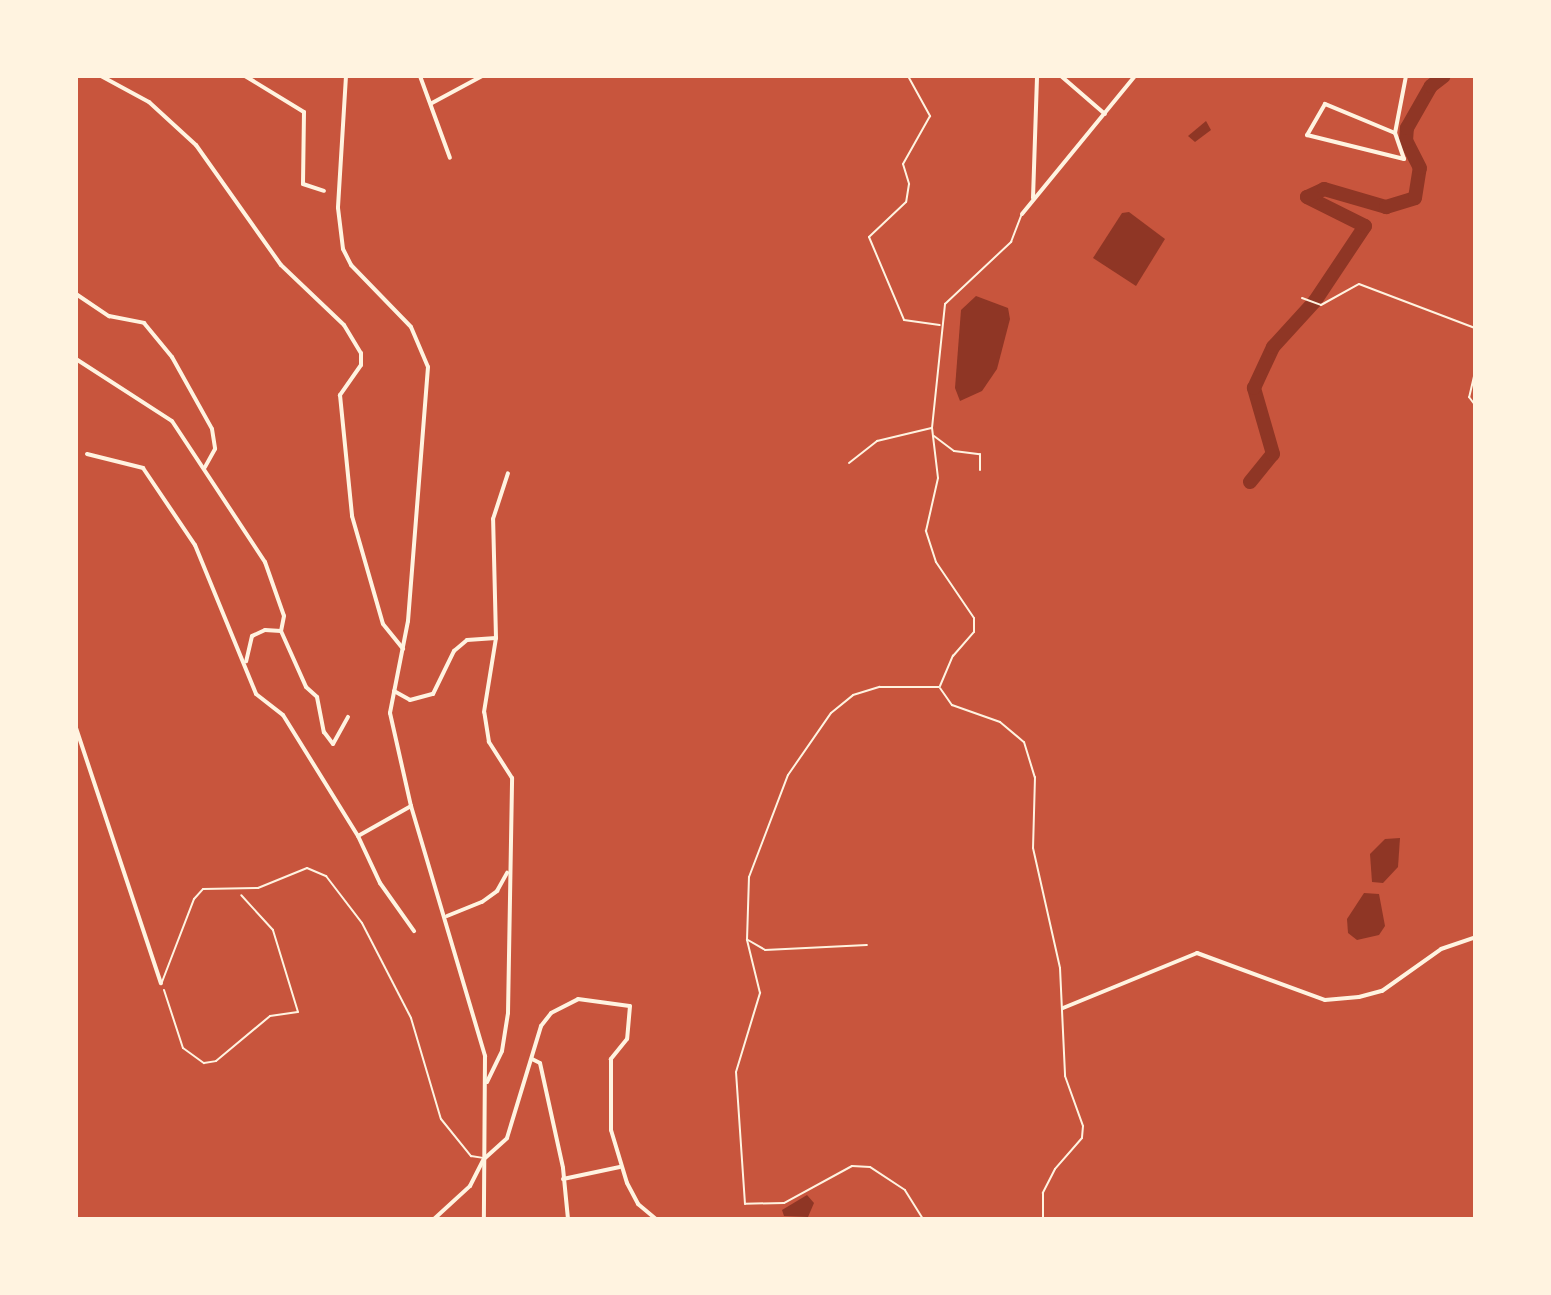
<!DOCTYPE html>
<style>
body{margin:0}
#map{position:relative;width:1551px;height:1295px;overflow:hidden;background:#c8553d;font-family:"DejaVu Sans",sans-serif}
div>[style]{position:absolute}
[style*='--x']{left:calc(var(--x)*1px);top:calc(var(--y)*1px);width:calc(var(--w)*1px);rotate:calc(var(--a)*1deg)}
.water>*{inset:0;background:#8f3625}
.river>*{height:14px;margin:-7px;padding:0 7px;transform-origin:7px;border-radius:7px;background:#8f3625}
.path>*{height:2px;margin:-1px;padding:0 1px;transform-origin:1px;border-radius:1px;background:#fff3e0}
.service>*{height:2px;margin:-1px;padding:0 1px;transform-origin:1px;border-radius:1px;background:#fff3e0}
.minor>*{height:4px;margin:-2px;padding:0 2px;transform-origin:2px;border-radius:2px;background:#fff3e0}
span{translate:-50% -50%;white-space:nowrap;text-align:center;line-height:1.15;-webkit-text-stroke:8px #fff3e0;paint-order:stroke}
.frame{position:absolute;inset:0;border:78px solid #fff3e0;pointer-events:none}
</style>
<div id="map">
<div class="water">
<i style="clip-path:polygon(1206px 121px,1211px 130px,1195px 142px,1188px 136px)"></i>
<i style="clip-path:polygon(1129px 212px,1165px 239px,1136px 286px,1093px 258px,1122px 213px)"></i>
<i style="clip-path:polygon(976px 296px,1008px 308px,1010px 319px,997px 369px,982px 391px,960px 401px,955px 388px,961px 310px)"></i>
<i style="clip-path:polygon(1400px 838px,1398px 867px,1383px 883px,1372px 882px,1370px 854px,1385px 839px)"></i>
<i style="clip-path:polygon(1364px 893px,1379px 894px,1385px 926px,1379px 935px,1357px 940px,1348px 933px,1347px 919px)"></i>
<i style="clip-path:polygon(807px 1195px,814px 1203px,808px 1217px,784px 1216px,782px 1210px)"></i>
</div>
<div class="river">
<i style="--x:1250;--y:482;--w:36;--a:-51"></i>
<i style="--x:1273;--y:454;--w:69;--a:-106.1"></i>
<i style="--x:1254;--y:388;--w:45;--a:-65.1"></i>
<i style="--x:1273;--y:347;--w:62;--a:-47.6"></i>
<i style="--x:1315;--y:301;--w:90;--a:-56.3"></i>
<i style="--x:1365;--y:226;--w:65;--a:-153.4"></i>
<i style="--x:1307;--y:197;--w:19;--a:-25"></i>
<i style="--x:1324;--y:189;--w:65;--a:16.2"></i>
<i style="--x:1386;--y:207;--w:30;--a:-17"></i>
<i style="--x:1415;--y:198;--w:30;--a:-81"></i>
<i style="--x:1420;--y:168;--w:30;--a:-117"></i>
<i style="--x:1406;--y:141;--w:13;--a:-86"></i>
<i style="--x:1407;--y:128;--w:48;--a:-60.3"></i>
<i style="--x:1431;--y:86;--w:16;--a:-38"></i>
</div>
<div class="path">
<i style="--x:164;--y:990;--w:61;--a:71.9"></i>
<i style="--x:183;--y:1048;--w:26;--a:36"></i>
<i style="--x:204;--y:1063;--w:12;--a:-9"></i>
<i style="--x:216;--y:1061;--w:70;--a:-39.8"></i>
<i style="--x:270;--y:1016;--w:28;--a:-8"></i>
<i style="--x:298;--y:1012;--w:86;--a:-107"></i>
<i style="--x:273;--y:930;--w:47;--a:-132.4"></i>
</div>
<div class="service">
<i style="--x:908;--y:76;--w:46;--a:61.2"></i>
<i style="--x:930;--y:116;--w:55;--a:119.4"></i>
<i style="--x:903;--y:164;--w:21;--a:73"></i>
<i style="--x:909;--y:184;--w:18;--a:99"></i>
<i style="--x:906;--y:202;--w:51;--a:136.6"></i>
<i style="--x:869;--y:237;--w:90;--a:67.1"></i>
<i style="--x:904;--y:320;--w:36;--a:8"></i>
<i style="--x:1302;--y:298;--w:20;--a:20"></i>
<i style="--x:1321;--y:305;--w:43;--a:-28.9"></i>
<i style="--x:1359;--y:284;--w:124;--a:20.8"></i>
<i style="--x:1475;--y:372;--w:26;--a:103"></i>
<i style="--x:1469;--y:397;--w:10;--a:53"></i>
<i style="--x:934;--y:436;--w:25;--a:37"></i>
<i style="--x:954;--y:451;--w:26;--a:7"></i>
<i style="--x:980;--y:454;--w:16;--a:90"></i>
<i style="--x:849;--y:463;--w:36;--a:-38"></i>
<i style="--x:877;--y:441;--w:56;--a:-13.5"></i>
<i style="--x:940;--y:686;--w:33;--a:-67"></i>
<i style="--x:953;--y:656;--w:32;--a:-49"></i>
<i style="--x:974;--y:632;--w:14;--a:-90"></i>
<i style="--x:974;--y:618;--w:68;--a:-124.2"></i>
<i style="--x:936;--y:562;--w:33;--a:-108"></i>
<i style="--x:926;--y:531;--w:54;--a:-77.2"></i>
<i style="--x:938;--y:478;--w:50;--a:-96.8"></i>
<i style="--x:932;--y:428;--w:125;--a:-84"></i>
<i style="--x:945;--y:304;--w:91;--a:-43.2"></i>
<i style="--x:1011;--y:242;--w:30;--a:-69"></i>
<i style="--x:940;--y:688;--w:21;--a:55"></i>
<i style="--x:952;--y:705;--w:51;--a:19.5"></i>
<i style="--x:1000;--y:722;--w:31;--a:40"></i>
<i style="--x:1024;--y:742;--w:37;--a:73"></i>
<i style="--x:1035;--y:777;--w:71;--a:91.6"></i>
<i style="--x:1033;--y:848;--w:123;--a:77.3"></i>
<i style="--x:1060;--y:968;--w:108;--a:87.3"></i>
<i style="--x:1065;--y:1076;--w:53;--a:70.2"></i>
<i style="--x:1083;--y:1126;--w:12;--a:95"></i>
<i style="--x:1082;--y:1138;--w:41;--a:131.1"></i>
<i style="--x:1055;--y:1169;--w:27;--a:117"></i>
<i style="--x:1043;--y:1193;--w:26;--a:90"></i>
<i style="--x:748;--y:940;--w:20;--a:30"></i>
<i style="--x:765;--y:950;--w:102;--a:-2.8"></i>
<i style="--x:162;--y:982;--w:89;--a:-68.9"></i>
<i style="--x:194;--y:899;--w:13;--a:-48"></i>
<i style="--x:203;--y:889;--w:55;--a:-1"></i>
<i style="--x:258;--y:888;--w:53;--a:-22.2"></i>
<i style="--x:307;--y:868;--w:21;--a:23"></i>
<i style="--x:326;--y:876;--w:59;--a:52.5"></i>
<i style="--x:362;--y:923;--w:107;--a:62.7"></i>
<i style="--x:411;--y:1018;--w:105;--a:73.5"></i>
<i style="--x:441;--y:1119;--w:48;--a:51"></i>
<i style="--x:471;--y:1156;--w:12;--a:9"></i>
<i style="--x:923;--y:1219;--w:34;--a:-122"></i>
<i style="--x:905;--y:1190;--w:42;--a:-146.7"></i>
<i style="--x:870;--y:1167;--w:18;--a:-177"></i>
<i style="--x:852;--y:1166;--w:77;--a:151.4"></i>
<i style="--x:784;--y:1203;--w:39;--a:179"></i>
<i style="--x:745;--y:1204;--w:132;--a:-93.9"></i>
<i style="--x:736;--y:1072;--w:83;--a:-73.1"></i>
<i style="--x:760;--y:993;--w:55;--a:-103.8"></i>
<i style="--x:747;--y:940;--w:63;--a:-88.2"></i>
<i style="--x:749;--y:877;--w:109;--a:-69.1"></i>
<i style="--x:788;--y:775;--w:75;--a:-55.3"></i>
<i style="--x:831;--y:713;--w:28;--a:-39"></i>
<i style="--x:853;--y:695;--w:28;--a:-17"></i>
<i style="--x:880;--y:687;--w:59;--a:0"></i>
</div>
<div class="minor">
<i style="--x:101;--y:76;--w:55;--a:28.4"></i>
<i style="--x:149;--y:102;--w:64;--a:42.5"></i>
<i style="--x:196;--y:145;--w:147;--a:54.7"></i>
<i style="--x:281;--y:265;--w:87;--a:43.6"></i>
<i style="--x:344;--y:325;--w:33;--a:59"></i>
<i style="--x:361;--y:353;--w:12;--a:90"></i>
<i style="--x:361;--y:365;--w:37;--a:125"></i>
<i style="--x:340;--y:395;--w:122;--a:84.3"></i>
<i style="--x:352;--y:516;--w:112;--a:74"></i>
<i style="--x:383;--y:624;--w:32;--a:51"></i>
<i style="--x:245;--y:76;--w:69;--a:31.4"></i>
<i style="--x:304;--y:112;--w:72;--a:90.8"></i>
<i style="--x:303;--y:184;--w:22;--a:18"></i>
<i style="--x:346;--y:76;--w:132;--a:93.5"></i>
<i style="--x:338;--y:208;--w:41;--a:83"></i>
<i style="--x:343;--y:249;--w:18;--a:63"></i>
<i style="--x:351;--y:265;--w:86;--a:45.9"></i>
<i style="--x:411;--y:327;--w:43;--a:67"></i>
<i style="--x:428;--y:367;--w:255;--a:94.5"></i>
<i style="--x:408;--y:621;--w:94;--a:101.1"></i>
<i style="--x:390;--y:713;--w:95;--a:77.3"></i>
<i style="--x:411;--y:806;--w:261;--a:73.5"></i>
<i style="--x:485;--y:1056;--w:163;--a:90.4"></i>
<i style="--x:420;--y:76;--w:87;--a:69.9"></i>
<i style="--x:1061;--y:76;--w:58;--a:40.8"></i>
<i style="--x:432;--y:103;--w:57;--a:-28.4"></i>
<i style="--x:1395;--y:133;--w:76;--a:-157.5"></i>
<i style="--x:1325;--y:104;--w:36;--a:120"></i>
<i style="--x:1307;--y:135;--w:100;--a:13.9"></i>
<i style="--x:1404;--y:159;--w:28;--a:-109"></i>
<i style="--x:1395;--y:133;--w:58;--a:-79.1"></i>
<i style="--x:1033;--y:198;--w:122;--a:-88.1"></i>
<i style="--x:1022;--y:214;--w:178;--a:-50.7"></i>
<i style="--x:76;--y:294;--w:40;--a:34"></i>
<i style="--x:109;--y:316;--w:36;--a:11"></i>
<i style="--x:144;--y:323;--w:44;--a:50.5"></i>
<i style="--x:172;--y:357;--w:82;--a:60.9"></i>
<i style="--x:212;--y:429;--w:20;--a:81"></i>
<i style="--x:215;--y:449;--w:21;--a:119"></i>
<i style="--x:76;--y:359;--w:114;--a:32.9"></i>
<i style="--x:172;--y:421;--w:169;--a:56.6"></i>
<i style="--x:265;--y:562;--w:57;--a:70.6"></i>
<i style="--x:284;--y:616;--w:15;--a:101"></i>
<i style="--x:281;--y:631;--w:16;--a:-176"></i>
<i style="--x:265;--y:630;--w:14;--a:155"></i>
<i style="--x:252;--y:636;--w:26;--a:103"></i>
<i style="--x:87;--y:454;--w:58;--a:14"></i>
<i style="--x:143;--y:468;--w:93;--a:56"></i>
<i style="--x:195;--y:545;--w:161;--a:67.7"></i>
<i style="--x:256;--y:694;--w:34;--a:38"></i>
<i style="--x:283;--y:715;--w:142;--a:58.2"></i>
<i style="--x:358;--y:836;--w:61;--a:-29.5"></i>
<i style="--x:281;--y:631;--w:61;--a:65.9"></i>
<i style="--x:306;--y:687;--w:15;--a:42"></i>
<i style="--x:317;--y:697;--w:36;--a:79"></i>
<i style="--x:324;--y:732;--w:15;--a:53"></i>
<i style="--x:333;--y:744;--w:31;--a:-61"></i>
<i style="--x:394;--y:691;--w:18;--a:29"></i>
<i style="--x:410;--y:700;--w:24;--a:-15"></i>
<i style="--x:433;--y:694;--w:48;--a:-64"></i>
<i style="--x:454;--y:651;--w:17;--a:-40"></i>
<i style="--x:467;--y:640;--w:29;--a:-4"></i>
<i style="--x:76;--y:728;--w:269;--a:71.6"></i>
<i style="--x:358;--y:836;--w:52;--a:64.9"></i>
<i style="--x:380;--y:883;--w:59;--a:54.7"></i>
<i style="--x:447;--y:916;--w:38;--a:-22"></i>
<i style="--x:482;--y:902;--w:19;--a:-36"></i>
<i style="--x:497;--y:891;--w:21;--a:-61"></i>
<i style="--x:1063;--y:1008;--w:145;--a:-22.3"></i>
<i style="--x:1197;--y:953;--w:136;--a:20.2"></i>
<i style="--x:1325;--y:1000;--w:34;--a:-5"></i>
<i style="--x:1359;--y:997;--w:24;--a:-15"></i>
<i style="--x:1382;--y:991;--w:72;--a:-35.4"></i>
<i style="--x:1441;--y:949;--w:36;--a:-19"></i>
<i style="--x:532;--y:1059;--w:9;--a:27"></i>
<i style="--x:540;--y:1063;--w:107;--a:77.6"></i>
<i style="--x:563;--y:1168;--w:51;--a:84.4"></i>
<i style="--x:487;--y:1082;--w:34;--a:-64"></i>
<i style="--x:502;--y:1051;--w:38;--a:-81"></i>
<i style="--x:508;--y:1013;--w:235;--a:-89"></i>
<i style="--x:512;--y:778;--w:43;--a:-122.6"></i>
<i style="--x:489;--y:742;--w:30;--a:-99"></i>
<i style="--x:484;--y:712;--w:75;--a:-80.8"></i>
<i style="--x:496;--y:638;--w:119;--a:-91.4"></i>
<i style="--x:493;--y:519;--w:48;--a:-71.9"></i>
<i style="--x:563;--y:1179;--w:58;--a:-11.9"></i>
<i style="--x:434;--y:1219;--w:49;--a:-42.5"></i>
<i style="--x:470;--y:1186;--w:30;--a:-63"></i>
<i style="--x:484;--y:1159;--w:31;--a:-42"></i>
<i style="--x:507;--y:1138;--w:117;--a:-73.1"></i>
<i style="--x:541;--y:1026;--w:16;--a:-52"></i>
<i style="--x:551;--y:1013;--w:30;--a:-27"></i>
<i style="--x:578;--y:999;--w:52;--a:7.7"></i>
<i style="--x:630;--y:1006;--w:33;--a:95"></i>
<i style="--x:627;--y:1039;--w:26;--a:129"></i>
<i style="--x:611;--y:1059;--w:71;--a:90"></i>
<i style="--x:611;--y:1130;--w:55;--a:73.2"></i>
<i style="--x:627;--y:1183;--w:24;--a:62"></i>
<i style="--x:638;--y:1204;--w:23;--a:40"></i>
</div>
<div class="frame"></div>
</div>
